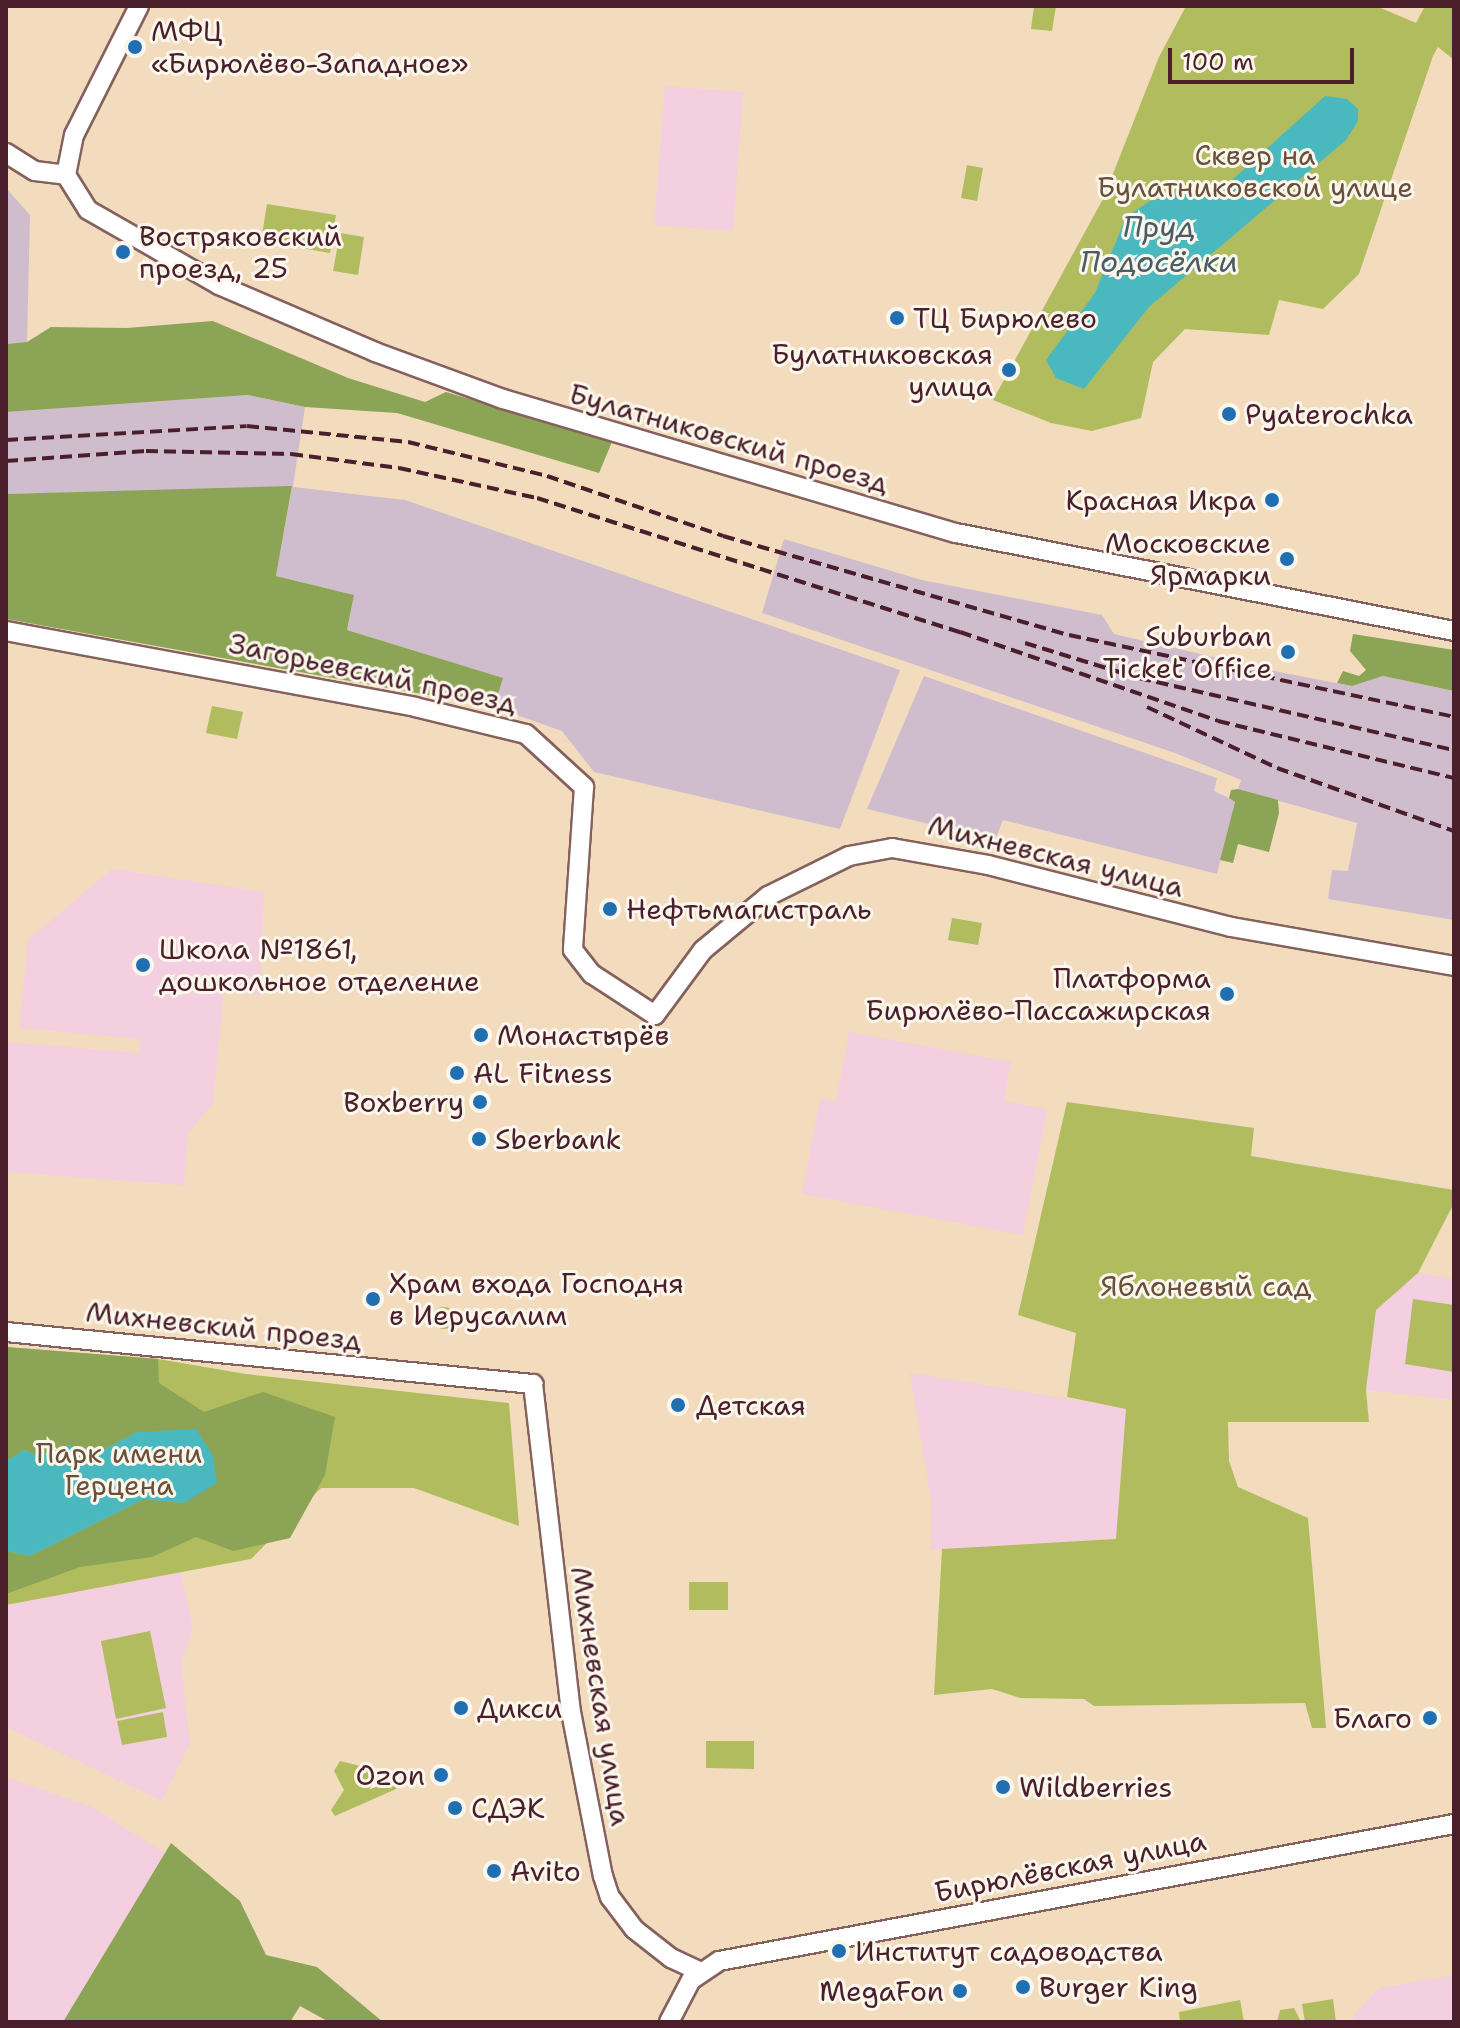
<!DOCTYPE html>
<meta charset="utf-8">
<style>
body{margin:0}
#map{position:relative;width:1460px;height:2028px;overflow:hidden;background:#f3dcbe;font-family:"Shantell Sans",sans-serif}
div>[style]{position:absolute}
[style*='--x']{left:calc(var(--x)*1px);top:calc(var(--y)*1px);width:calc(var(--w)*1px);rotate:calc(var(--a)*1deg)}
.built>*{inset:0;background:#f3cfdf}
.industrial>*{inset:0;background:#cfbdce}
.green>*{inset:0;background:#b0bc5e}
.round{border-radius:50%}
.forest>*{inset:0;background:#8ca455}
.water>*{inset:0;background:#49b8bf}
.roads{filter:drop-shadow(2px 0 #85615e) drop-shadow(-2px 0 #85615e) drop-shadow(0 2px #85615e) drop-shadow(0 -2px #85615e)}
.minor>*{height:18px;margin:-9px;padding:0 9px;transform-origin:9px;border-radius:9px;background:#fff}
.rail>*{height:4px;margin-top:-2px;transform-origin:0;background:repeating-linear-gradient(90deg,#4a1f2b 0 12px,transparent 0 18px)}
.dots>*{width:22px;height:22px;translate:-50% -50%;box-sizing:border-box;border:4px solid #fbf7ec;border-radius:50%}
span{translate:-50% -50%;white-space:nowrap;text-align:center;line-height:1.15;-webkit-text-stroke:6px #fbf7ec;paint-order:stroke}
.poi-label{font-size:28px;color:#4a1f2b}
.left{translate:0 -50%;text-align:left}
.right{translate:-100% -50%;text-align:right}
.park-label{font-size:28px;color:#694e3a}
.street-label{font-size:28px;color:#4a1f2b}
.water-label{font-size:30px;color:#4a5c66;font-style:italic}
.frame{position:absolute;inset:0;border:8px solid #4a1f2b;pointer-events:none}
.scale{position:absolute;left:1168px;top:48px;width:186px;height:36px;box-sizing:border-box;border:4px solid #4a1f2b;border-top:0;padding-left:10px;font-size:24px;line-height:28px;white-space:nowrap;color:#4a1f2b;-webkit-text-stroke:6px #fbf7ec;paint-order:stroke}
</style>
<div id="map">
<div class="built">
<i style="clip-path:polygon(665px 86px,743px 92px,733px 231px,654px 225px)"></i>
<i style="clip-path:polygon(112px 869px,264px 892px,260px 995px,224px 990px,213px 1104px,188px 1133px,184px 1185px,6px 1172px,6px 1042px,139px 1053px,140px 1039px,19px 1028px,28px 940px)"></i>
<i style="clip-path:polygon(849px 1032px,1011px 1062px,1004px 1101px,1047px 1109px,1023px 1235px,802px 1194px,820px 1099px,836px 1102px)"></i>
<i style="clip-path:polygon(1418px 1273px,1454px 1279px,1454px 1400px,1366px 1390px,1376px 1310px)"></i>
<i style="clip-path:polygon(910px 1373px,1126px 1408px,1116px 1540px,931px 1550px,931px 1499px)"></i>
<i style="clip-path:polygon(181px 1572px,193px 1629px,181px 1662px,190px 1743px,162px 1801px,6px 1727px,6px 1605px)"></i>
<i style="clip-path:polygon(6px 1777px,92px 1807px,165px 1853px,63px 2022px,6px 2022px)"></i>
<i style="clip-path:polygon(1454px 1975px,1454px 2022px,1354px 2022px,1353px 2016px,1379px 1988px)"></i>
</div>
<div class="industrial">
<i style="clip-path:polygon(6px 188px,30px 215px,27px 342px,6px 344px)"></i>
<i style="clip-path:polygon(248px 395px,305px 407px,293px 487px,405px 500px,900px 670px,840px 829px,594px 772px,562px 731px,494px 707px,502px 678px,347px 630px,354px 595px,276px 576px,292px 487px,6px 494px,6px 412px)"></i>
<i style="clip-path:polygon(784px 539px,922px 580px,1102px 615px,1114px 634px,1279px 672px,1352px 686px,1383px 676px,1454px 691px,1454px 920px,1328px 899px,1332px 870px,1348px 871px,1357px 823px,1238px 789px,1241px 780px,1175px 753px,762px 613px)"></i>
<i style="clip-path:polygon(924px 676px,1217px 778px,1214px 791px,1235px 801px,1217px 874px,1003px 820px,995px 840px,867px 809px)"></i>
</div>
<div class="green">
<i style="clip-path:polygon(1034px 6px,1056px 6px,1052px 31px,1031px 29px)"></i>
<i style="clip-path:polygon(1186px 6px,1376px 6px,1416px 23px,1425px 6px,1454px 6px,1454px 60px,1438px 47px,1433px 56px,1359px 274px,1323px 309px,1279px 300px,1269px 335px,1185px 329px,1153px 362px,1141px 418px,1092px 431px,1051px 423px,993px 400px,1103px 199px,1159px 57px)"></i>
<i class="round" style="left:288px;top:56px;width:18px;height:18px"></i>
<i style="clip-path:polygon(967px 165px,983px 168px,977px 201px,961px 198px)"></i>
<i style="clip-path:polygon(267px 204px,336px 215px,330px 253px,261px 241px)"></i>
<i style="clip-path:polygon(340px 233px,364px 237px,358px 275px,333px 271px)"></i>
<i style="clip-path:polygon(212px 706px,243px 712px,237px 739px,206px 733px)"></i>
<i style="clip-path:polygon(952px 918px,982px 923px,978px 945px,948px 940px)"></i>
<i style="clip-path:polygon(1067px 1102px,1254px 1128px,1251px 1156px,1454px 1190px,1454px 1203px,1418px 1273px,1376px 1310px,1366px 1390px,1369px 1422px,1228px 1422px,1229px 1461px,1238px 1487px,1308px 1518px,1326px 1728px,1312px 1728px,1305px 1703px,1094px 1706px,1084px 1699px,1020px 1698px,992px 1689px,934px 1695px,942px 1549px,1116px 1539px,1126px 1409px,1067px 1397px,1076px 1333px,1018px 1315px)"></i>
<i style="clip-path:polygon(1413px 1299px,1454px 1305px,1454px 1372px,1405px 1364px)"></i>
<i class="round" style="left:433px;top:1307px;width:22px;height:22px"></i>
<i style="clip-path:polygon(6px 1347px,158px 1359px,246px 1374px,509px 1403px,519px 1526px,414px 1488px,321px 1488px,251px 1559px,6px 1605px)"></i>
<i style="clip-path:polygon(689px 1582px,728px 1582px,728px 1610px,689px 1610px)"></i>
<i style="clip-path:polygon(150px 1631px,166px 1708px,116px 1719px,101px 1641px)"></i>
<i style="clip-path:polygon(163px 1712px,167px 1737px,122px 1745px,117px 1721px)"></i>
<i style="clip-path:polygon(706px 1741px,754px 1741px,754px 1769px,706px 1768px)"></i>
<i style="clip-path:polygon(340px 1761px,397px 1775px,396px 1789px,335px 1816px,331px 1810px,344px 1790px,334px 1771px)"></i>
<i style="clip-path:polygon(1333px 1999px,1336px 2022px,1305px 2022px,1302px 2004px)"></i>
<i style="clip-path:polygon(1240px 2000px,1244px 2022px,1180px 2022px,1179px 2012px)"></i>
<i style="clip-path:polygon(1294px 2008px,1301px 2022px,1277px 2022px,1280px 2010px)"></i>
</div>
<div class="forest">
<i style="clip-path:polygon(213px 321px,348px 378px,425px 402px,446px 392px,612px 442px,599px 473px,397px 413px,305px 407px,248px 395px,6px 412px,6px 344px,27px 342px,51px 327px,127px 328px)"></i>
<i style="clip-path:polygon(292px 486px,276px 576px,354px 595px,347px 630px,503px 678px,494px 707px,6px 619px,6px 494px)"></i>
<i style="clip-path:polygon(1353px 634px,1454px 650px,1454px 691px,1383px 676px,1352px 686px,1337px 683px,1343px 671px,1359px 676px,1366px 670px,1350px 651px)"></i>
<i style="clip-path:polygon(1238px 789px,1278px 800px,1279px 813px,1269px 852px,1238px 844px,1233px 863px,1220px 860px,1235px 802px,1229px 798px,1231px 790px)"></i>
<i style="clip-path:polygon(6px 1347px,158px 1359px,159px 1383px,204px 1412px,263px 1392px,335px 1417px,325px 1475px,290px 1538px,233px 1551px,196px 1537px,152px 1557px,80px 1567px,6px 1594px,6px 1551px,30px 1556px,144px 1499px,184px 1503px,137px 1432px,94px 1455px,69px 1445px,39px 1456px,24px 1450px,6px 1461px)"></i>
<i style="clip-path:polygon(171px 1843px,240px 1901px,266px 1955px,317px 1967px,383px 2022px,329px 2022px,300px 2006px,290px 2022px,63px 2022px)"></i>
</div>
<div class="water">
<i style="clip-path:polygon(1325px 96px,1347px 99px,1358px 109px,1358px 121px,1346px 140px,1149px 307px,1084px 389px,1056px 378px,1046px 360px,1095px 293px,1126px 217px,1150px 201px,1231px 181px)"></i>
<i style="clip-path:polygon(196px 1429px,213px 1456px,217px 1483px,184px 1503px,144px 1499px,30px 1556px,6px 1551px,6px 1461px,24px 1450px,39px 1456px,69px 1445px,94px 1455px,137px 1432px)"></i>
</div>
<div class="roads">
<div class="minor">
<i style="--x:139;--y:6;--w:144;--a:116.7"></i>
<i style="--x:74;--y:135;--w:41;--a:101.3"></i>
<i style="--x:66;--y:175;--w:41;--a:57.8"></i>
<i style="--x:88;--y:210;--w:151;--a:29.8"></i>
<i style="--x:219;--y:285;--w:170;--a:23.2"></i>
<i style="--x:375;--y:352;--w:136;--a:20.2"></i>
<i style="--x:503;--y:399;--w:472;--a:16.5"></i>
<i style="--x:956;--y:533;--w:508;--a:11.13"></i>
<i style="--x:6;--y:153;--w:34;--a:32"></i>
<i style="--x:35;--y:171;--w:31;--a:7"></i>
<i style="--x:6;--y:631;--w:416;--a:10.5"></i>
<i style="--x:415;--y:707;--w:114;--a:13.7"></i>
<i style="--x:526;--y:734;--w:79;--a:42.4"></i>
<i style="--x:584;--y:787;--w:163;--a:93.9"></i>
<i style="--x:573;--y:950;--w:31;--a:52"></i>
<i style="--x:592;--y:974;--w:75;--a:33.1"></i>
<i style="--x:655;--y:1015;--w:81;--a:-53.6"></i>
<i style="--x:703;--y:950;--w:85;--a:-39.7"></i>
<i style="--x:768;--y:896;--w:90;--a:-26.3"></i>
<i style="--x:849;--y:856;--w:44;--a:-10.5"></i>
<i style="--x:892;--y:848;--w:97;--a:10"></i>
<i style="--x:988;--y:865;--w:251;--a:14.3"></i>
<i style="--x:1231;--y:927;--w:226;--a:9.9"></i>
<i style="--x:6;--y:1332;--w:530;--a:5.64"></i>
<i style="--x:533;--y:1384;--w:330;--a:83.4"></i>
<i style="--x:571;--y:1712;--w:167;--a:79"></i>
<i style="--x:603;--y:1876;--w:22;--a:72"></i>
<i style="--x:610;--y:1897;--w:40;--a:53"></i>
<i style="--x:634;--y:1929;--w:47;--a:38.1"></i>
<i style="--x:671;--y:1958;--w:31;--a:25"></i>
<i style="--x:669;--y:2022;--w:47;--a:-62.4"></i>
<i style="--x:691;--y:1980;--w:34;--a:-34"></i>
<i style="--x:719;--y:1961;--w:748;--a:-10.56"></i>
</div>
</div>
<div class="rail">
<i style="--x:6;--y:440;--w:241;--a:-3.3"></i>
<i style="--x:247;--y:426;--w:162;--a:5.7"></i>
<i style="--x:408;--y:442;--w:143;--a:13.7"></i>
<i style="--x:547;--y:476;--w:186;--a:18.8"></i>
<i style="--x:723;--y:536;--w:360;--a:16"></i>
<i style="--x:1069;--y:635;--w:394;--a:12"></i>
<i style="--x:6;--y:461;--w:140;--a:-4.1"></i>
<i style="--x:146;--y:451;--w:145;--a:1.2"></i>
<i style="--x:291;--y:454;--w:109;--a:7.4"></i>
<i style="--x:399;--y:468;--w:141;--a:12.3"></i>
<i style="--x:537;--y:498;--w:444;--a:17.6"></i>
<i style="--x:960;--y:632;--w:273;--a:19"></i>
<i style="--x:1218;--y:721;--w:243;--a:13.6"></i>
<i style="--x:1025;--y:643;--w:119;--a:17.1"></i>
<i style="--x:1139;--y:678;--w:323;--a:12.9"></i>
<i style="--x:1147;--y:707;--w:144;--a:25.1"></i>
<i style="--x:1277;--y:768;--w:188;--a:19.6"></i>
</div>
<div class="dots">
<i style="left:135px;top:47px;background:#1f6fb2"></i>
<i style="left:123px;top:252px;background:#1f6fb2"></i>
<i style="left:897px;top:318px;background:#1f6fb2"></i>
<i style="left:1009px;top:370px;background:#1f6fb2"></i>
<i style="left:1229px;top:414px;background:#1f6fb2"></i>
<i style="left:1272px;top:500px;background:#1f6fb2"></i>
<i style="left:1287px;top:559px;background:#1f6fb2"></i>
<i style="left:1288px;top:652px;background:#1f6fb2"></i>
<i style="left:610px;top:909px;background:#1f6fb2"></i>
<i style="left:143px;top:965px;background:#1f6fb2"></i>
<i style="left:1227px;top:994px;background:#1f6fb2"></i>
<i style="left:481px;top:1035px;background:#1f6fb2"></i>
<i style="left:457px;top:1073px;background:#1f6fb2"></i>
<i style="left:480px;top:1102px;background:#1f6fb2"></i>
<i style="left:479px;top:1139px;background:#1f6fb2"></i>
<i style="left:373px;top:1299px;background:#1f6fb2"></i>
<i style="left:678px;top:1405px;background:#1f6fb2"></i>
<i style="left:461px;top:1708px;background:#1f6fb2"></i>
<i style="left:1430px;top:1718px;background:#1f6fb2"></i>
<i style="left:441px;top:1775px;background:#1f6fb2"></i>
<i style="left:1003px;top:1787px;background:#1f6fb2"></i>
<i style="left:455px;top:1808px;background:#1f6fb2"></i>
<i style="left:494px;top:1871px;background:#1f6fb2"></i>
<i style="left:839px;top:1951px;background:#1f6fb2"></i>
<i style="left:1023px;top:1987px;background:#1f6fb2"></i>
<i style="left:960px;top:1991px;background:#1f6fb2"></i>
</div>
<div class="poi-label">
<span class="left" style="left:151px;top:47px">МФЦ<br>«Бирюлёво-Западное»</span>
<span class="left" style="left:139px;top:252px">Востряковский<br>проезд, 25</span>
<span class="left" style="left:913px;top:318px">ТЦ Бирюлево</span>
<span class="right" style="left:993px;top:370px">Булатниковская<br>улица</span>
<span class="left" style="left:1245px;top:414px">Pyaterochka</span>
<span class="right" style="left:1256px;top:500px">Красная Икра</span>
<span class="right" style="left:1271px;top:559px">Московские<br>Ярмарки</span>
<span class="right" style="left:1272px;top:652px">Suburban<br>Ticket Office</span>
<span class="left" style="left:626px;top:909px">Нефтьмагистраль</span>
<span class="left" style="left:159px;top:965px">Школа №1861,<br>дошкольное отделение</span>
<span class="right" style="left:1211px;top:994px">Платформа<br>Бирюлёво-Пассажирская</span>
<span class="left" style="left:497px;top:1035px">Монастырёв</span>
<span class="left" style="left:473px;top:1073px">AL Fitness</span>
<span class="right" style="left:464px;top:1102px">Boxberry</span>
<span class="left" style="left:495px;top:1139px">Sberbank</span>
<span class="left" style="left:389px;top:1299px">Храм входа Господня<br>в Иерусалим</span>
<span class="left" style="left:696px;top:1405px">Детская</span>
<span class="left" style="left:477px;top:1708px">Дикси</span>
<span class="right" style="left:1412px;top:1718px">Благо</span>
<span class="right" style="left:425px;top:1775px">Ozon</span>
<span class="left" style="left:1019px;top:1787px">Wildberries</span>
<span class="left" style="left:471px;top:1808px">СДЭК</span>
<span class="left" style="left:510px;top:1871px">Avito</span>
<span class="left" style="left:855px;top:1951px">Институт садоводства</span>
<span class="left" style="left:1039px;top:1987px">Burger King</span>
<span class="right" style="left:944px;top:1991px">MegaFon</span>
</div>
<div class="park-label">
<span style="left:1255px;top:171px">Сквер на<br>Булатниковской улице</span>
<span style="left:1206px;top:1286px">Яблоневый сад</span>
<span style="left:119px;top:1469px">Парк имени<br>Герцена</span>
</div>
<div class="street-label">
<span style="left:729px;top:438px;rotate:16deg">Булатниковский проезд</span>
<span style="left:373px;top:673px;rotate:12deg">Загорьевский проезд</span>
<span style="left:1056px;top:856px;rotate:14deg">Михневская улица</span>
<span style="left:224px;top:1326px;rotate:6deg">Михневский проезд</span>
<span style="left:601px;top:1696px;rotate:81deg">Михневская улица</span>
<span style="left:1070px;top:1866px;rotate:-11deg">Бирюлёвская улица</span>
</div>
<div class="water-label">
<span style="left:1159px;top:244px">Пруд<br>Подосёлки</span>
</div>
<div class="frame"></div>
<div class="scale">100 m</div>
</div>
